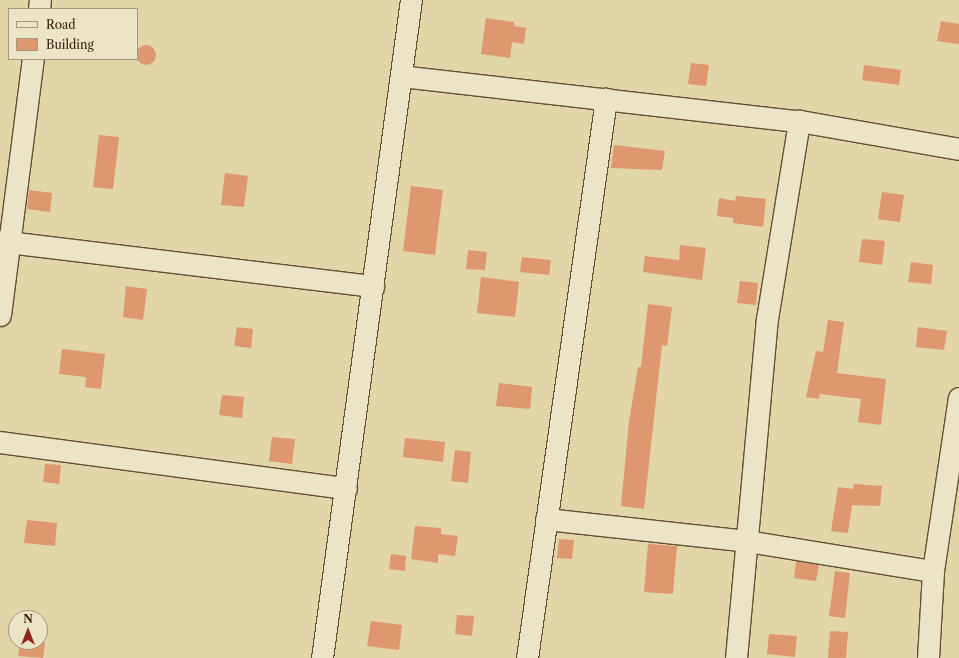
<!DOCTYPE html>
<style>
body{margin:0}
#map{position:relative;width:959px;height:658px;overflow:hidden;background:#e2d5a7;font-family:"Libre Caslon Text",serif}
div>[style]{position:absolute}
[style*='--x']{left:calc(var(--x)*1px);top:calc(var(--y)*1px);width:calc(var(--w)*1px);rotate:calc(var(--a)*1deg)}
.building>*{inset:0;background:#de976e}
.round{border-radius:50%}
.roads{filter:drop-shadow(1px 0 #644e34) drop-shadow(-1px 0 #644e34) drop-shadow(0 1px #644e34) drop-shadow(0 -1px #644e34)}
.street>*{height:21px;margin:-10.5px;padding:0 10.5px;transform-origin:10.5px;border-radius:10.5px;background:#ece4c6}
span{translate:-50% -50%;white-space:nowrap;text-align:center;line-height:1.15;-webkit-text-stroke:3px #ece4c6;paint-order:stroke}
.legend{position:absolute;left:8px;top:8px;width:130px;height:52px;box-sizing:border-box;background:#ece4c6;border:1px solid #a5967c;margin:0;padding:5px 7px;list-style:none;font-size:12px;color:#3a210e}
.legend li{display:flex;align-items:center;gap:8px;height:20px}
.legend b{width:20px;border:1px solid #a5967c}
.north{position:absolute;left:8px;top:610px;width:40px;height:40px;box-sizing:border-box;background:#ece4c6;border:1px solid #a5967c;border-radius:50%;rotate:0deg;font-size:11px;font-weight:700;line-height:16px;text-align:center;color:#3a210e}
.north::after{content:'';display:block;margin:auto;width:14px;height:18px;background:#8f2418;clip-path:polygon(50% 0,100% 100%,50% 72%,0 100%)}
</style>
<div id="map">
<div class="building">
<i style="clip-path:polygon(486px 18px,514px 22px,514px 26px,526px 28px,524px 44px,512px 42px,510px 58px,481px 54px)"></i>
<i style="clip-path:polygon(941px 21px,959px 24px,959px 44px,937px 41px)"></i>
<i class="round" style="left:136px;top:45px;width:20px;height:20px"></i>
<i style="clip-path:polygon(691px 63px,709px 65px,706px 86px,688px 84px)"></i>
<i style="clip-path:polygon(864px 65px,901px 70px,899px 85px,862px 80px)"></i>
<i style="clip-path:polygon(99px 135px,119px 137px,113px 189px,93px 187px)"></i>
<i style="clip-path:polygon(614px 145px,665px 151px,662px 170px,611px 168px)"></i>
<i style="clip-path:polygon(225px 173px,248px 176px,244px 207px,221px 205px)"></i>
<i style="clip-path:polygon(411px 186px,443px 190px,435px 255px,403px 251px)"></i>
<i style="clip-path:polygon(29px 190px,52px 193px,50px 212px,27px 209px)"></i>
<i style="clip-path:polygon(882px 192px,904px 195px,900px 222px,878px 219px)"></i>
<i style="clip-path:polygon(736px 196px,766px 199px,763px 227px,733px 223px,733px 218px,717px 216px,719px 198px,735px 201px)"></i>
<i style="clip-path:polygon(862px 239px,885px 241px,882px 265px,859px 262px)"></i>
<i style="clip-path:polygon(680px 245px,706px 248px,702px 280px,643px 272px,645px 256px,679px 260px)"></i>
<i style="clip-path:polygon(468px 250px,487px 252px,485px 270px,466px 269px)"></i>
<i style="clip-path:polygon(522px 257px,551px 260px,549px 275px,520px 272px)"></i>
<i style="clip-path:polygon(911px 262px,933px 265px,931px 284px,908px 282px)"></i>
<i style="clip-path:polygon(481px 277px,519px 282px,515px 317px,477px 313px)"></i>
<i style="clip-path:polygon(740px 281px,758px 283px,756px 305px,737px 303px)"></i>
<i style="clip-path:polygon(126px 286px,147px 289px,143px 320px,123px 317px)"></i>
<i style="clip-path:polygon(648px 304px,672px 307px,667px 346px,662px 345px,644px 509px,621px 506px,629px 421px,638px 367px,641px 367px)"></i>
<i style="clip-path:polygon(828px 320px,844px 322px,837px 373px,886px 379px,881px 425px,858px 422px,861px 399px,820px 394px,819px 399px,806px 397px,816px 351px,823px 352px)"></i>
<i style="clip-path:polygon(237px 327px,253px 329px,251px 348px,234px 346px)"></i>
<i style="clip-path:polygon(918px 327px,947px 331px,944px 350px,916px 347px)"></i>
<i style="clip-path:polygon(62px 349px,105px 354px,101px 389px,85px 387px,86px 377px,59px 374px)"></i>
<i style="clip-path:polygon(499px 383px,532px 387px,530px 409px,496px 406px)"></i>
<i style="clip-path:polygon(222px 395px,244px 397px,242px 418px,219px 415px)"></i>
<i style="clip-path:polygon(272px 437px,295px 439px,292px 464px,269px 461px)"></i>
<i style="clip-path:polygon(405px 438px,445px 442px,443px 462px,403px 457px)"></i>
<i style="clip-path:polygon(455px 450px,471px 452px,468px 483px,451px 481px)"></i>
<i style="clip-path:polygon(45px 464px,61px 465px,59px 484px,43px 482px)"></i>
<i style="clip-path:polygon(854px 484px,882px 486px,880px 506px,852px 505px,848px 533px,831px 531px,838px 487px,853px 489px)"></i>
<i style="clip-path:polygon(27px 520px,57px 523px,55px 546px,24px 543px)"></i>
<i style="clip-path:polygon(415px 526px,441px 528px,441px 534px,458px 536px,455px 556px,438px 554px,438px 563px,411px 559px)"></i>
<i style="clip-path:polygon(559px 539px,574px 540px,572px 559px,557px 558px)"></i>
<i style="clip-path:polygon(648px 544px,677px 546px,673px 594px,644px 592px)"></i>
<i style="clip-path:polygon(391px 554px,406px 556px,405px 571px,389px 569px)"></i>
<i style="clip-path:polygon(796px 561px,819px 565px,816px 581px,794px 578px)"></i>
<i style="clip-path:polygon(835px 571px,850px 573px,845px 618px,829px 616px)"></i>
<i style="clip-path:polygon(457px 615px,474px 616px,472px 636px,455px 634px)"></i>
<i style="clip-path:polygon(371px 621px,402px 625px,399px 650px,367px 646px)"></i>
<i style="clip-path:polygon(830px 631px,848px 632px,846px 658px,828px 658px)"></i>
<i style="clip-path:polygon(769px 634px,797px 636px,795px 657px,767px 654px)"></i>
<i style="clip-path:polygon(20px 642px,45px 642px,43px 658px,18px 656px)"></i>
</div>
<div class="roads">
<div class="street">
<i style="--x:39;--y:9;--w:9;--a:-84"></i>
<i style="--x:401;--y:76;--w:401;--a:6.5"></i>
<i style="--x:799;--y:121;--w:162;--a:9.9"></i>
<i style="--x:0;--y:241;--w:376;--a:6.9"></i>
<i style="--x:0;--y:315;--w:258;--a:-82.7"></i>
<i style="--x:0;--y:442;--w:349;--a:7.6"></i>
<i style="--x:546;--y:519;--w:202;--a:6.2"></i>
<i style="--x:747;--y:541;--w:188;--a:9.2"></i>
<i style="--x:322;--y:658;--w:664;--a:-82.3"></i>
<i style="--x:527;--y:658;--w:565;--a:-81.96"></i>
<i style="--x:736;--y:658;--w:340;--a:-84.8"></i>
<i style="--x:767;--y:319;--w:201;--a:-80.8"></i>
<i style="--x:928;--y:658;--w:87;--a:-86.7"></i>
<i style="--x:933;--y:571;--w:175;--a:-81.5"></i>
</div>
</div>
<ul class="legend">
<li><b style="height:5px;background:#ece4c6"></b>Road</li>
<li><b style="height:11px;background:#de976e"></b>Building</li>
</ul>
<div class="north">N</div>
</div>
